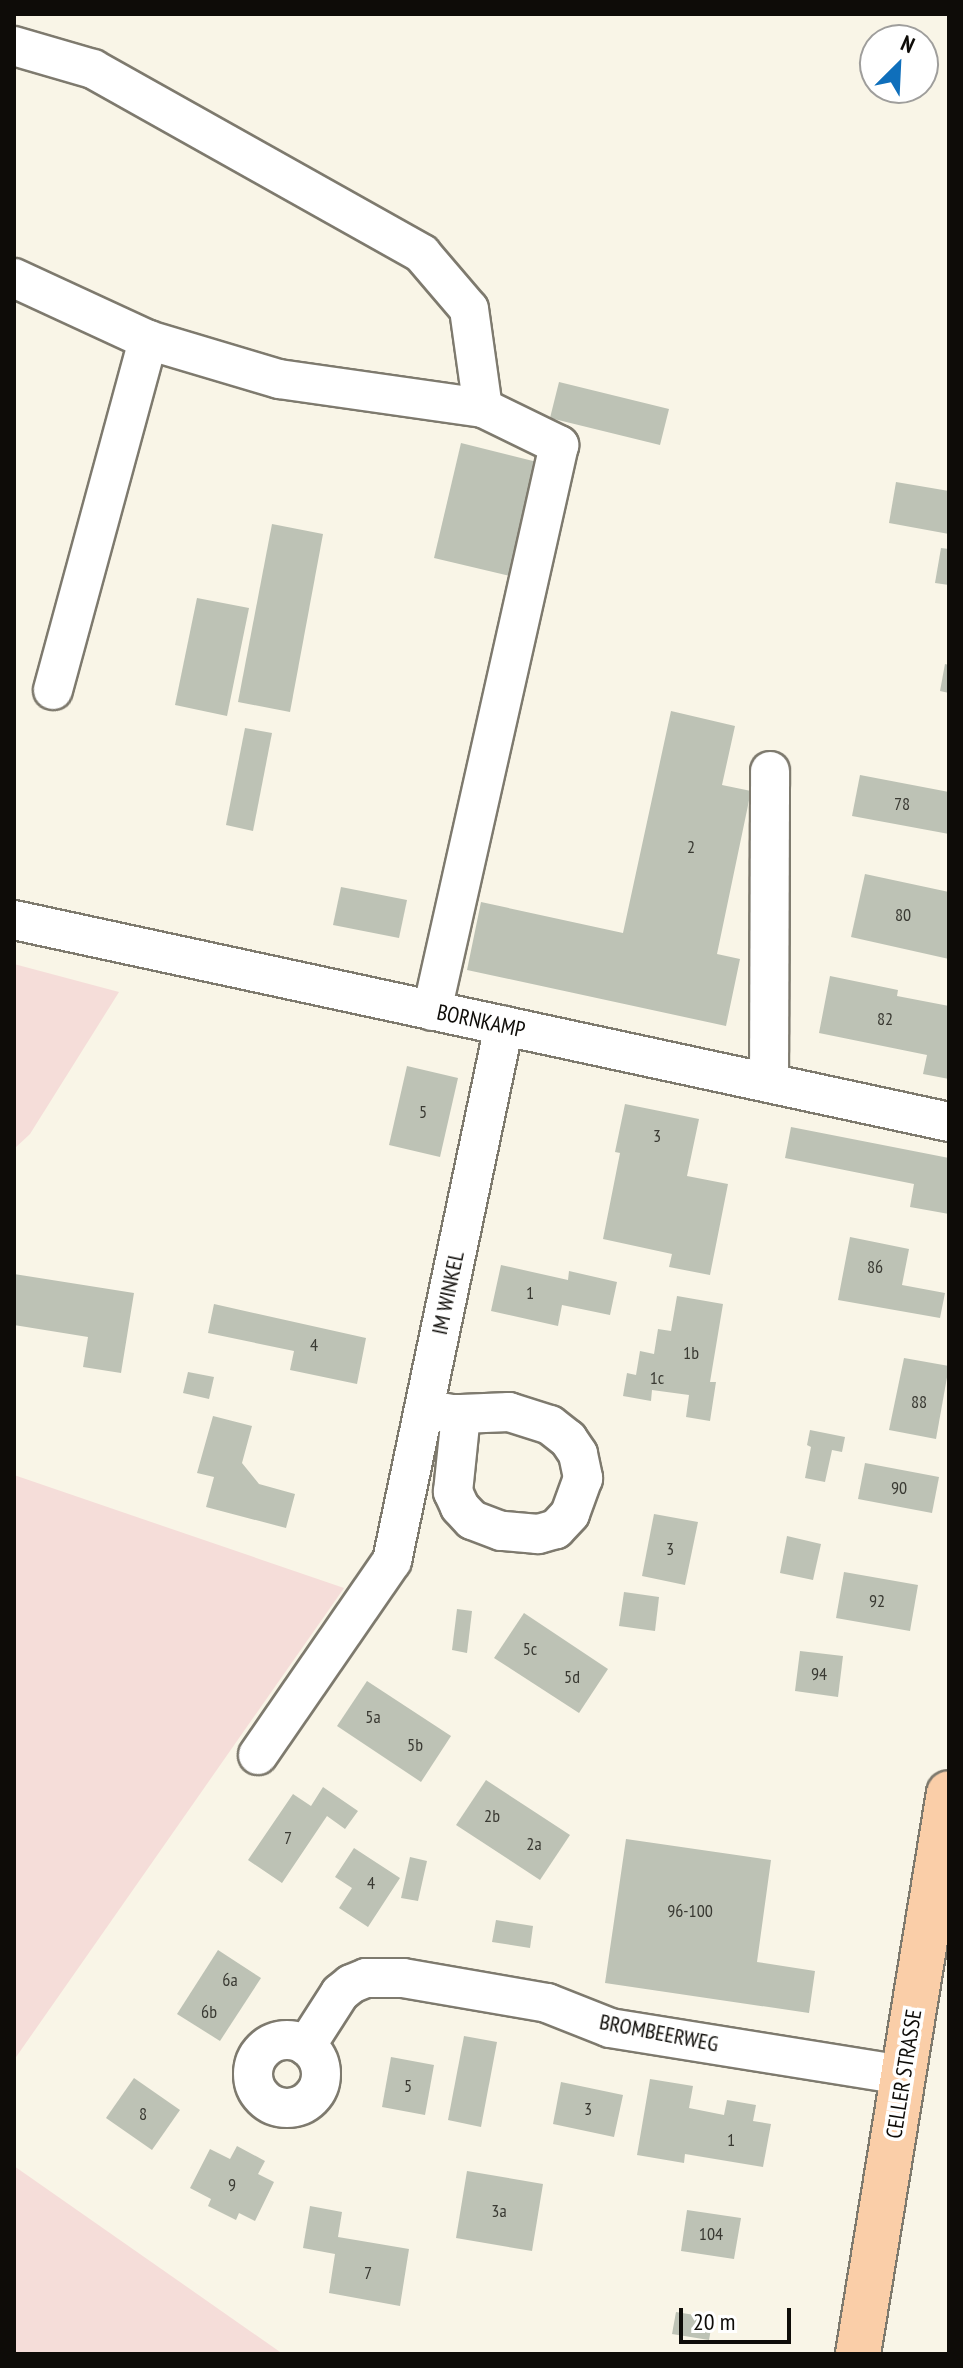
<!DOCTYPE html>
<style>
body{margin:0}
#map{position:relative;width:963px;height:2368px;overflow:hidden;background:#f9f5e7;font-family:"PT Sans Narrow",sans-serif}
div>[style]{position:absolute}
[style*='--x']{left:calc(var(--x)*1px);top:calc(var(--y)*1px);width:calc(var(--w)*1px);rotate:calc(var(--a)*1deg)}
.green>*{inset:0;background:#f5ddd9}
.building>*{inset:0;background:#bdc2b5}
.roads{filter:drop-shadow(2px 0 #7e7a6e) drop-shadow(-2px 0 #7e7a6e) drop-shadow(0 2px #7e7a6e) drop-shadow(0 -2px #7e7a6e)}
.minor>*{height:38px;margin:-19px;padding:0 19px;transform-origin:19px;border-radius:19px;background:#fff}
.minor>.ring{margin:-19px;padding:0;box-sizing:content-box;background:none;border:38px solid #fff;border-radius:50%}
.major>*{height:44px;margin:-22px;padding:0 22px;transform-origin:22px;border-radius:22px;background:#facea8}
span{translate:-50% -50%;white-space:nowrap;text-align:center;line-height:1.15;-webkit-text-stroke:7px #fff;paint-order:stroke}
.number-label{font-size:18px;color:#3a3a33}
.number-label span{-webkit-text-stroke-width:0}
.street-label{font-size:22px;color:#0e0c08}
.frame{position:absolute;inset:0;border:16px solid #0e0c08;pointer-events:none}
.north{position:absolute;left:859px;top:24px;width:80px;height:80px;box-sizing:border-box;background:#fff;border:2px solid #9f9e9c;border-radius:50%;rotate:24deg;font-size:22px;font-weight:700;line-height:32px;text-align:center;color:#0e0c08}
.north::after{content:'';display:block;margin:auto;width:28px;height:36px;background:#0f6fbb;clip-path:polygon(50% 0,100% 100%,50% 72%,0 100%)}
.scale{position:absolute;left:679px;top:2308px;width:112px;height:36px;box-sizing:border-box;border:4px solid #0e0c08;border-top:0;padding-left:10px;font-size:24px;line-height:28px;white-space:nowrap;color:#0e0c08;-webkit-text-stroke:6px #fff;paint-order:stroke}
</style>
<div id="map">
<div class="green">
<i style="clip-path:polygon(14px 964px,119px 992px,30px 1134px,14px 1149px)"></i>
<i style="clip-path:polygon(14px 1475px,344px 1588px,14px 2060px)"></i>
<i style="clip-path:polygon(14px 2166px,283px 2354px,14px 2354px)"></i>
</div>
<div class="building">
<i style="clip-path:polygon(559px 382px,669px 409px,660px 445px,550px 418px)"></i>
<i style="clip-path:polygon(461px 443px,537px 462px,510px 576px,434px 558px)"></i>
<i style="clip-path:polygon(896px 482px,949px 491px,949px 534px,889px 523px)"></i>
<i style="clip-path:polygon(272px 524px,323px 534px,290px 712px,238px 702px)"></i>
<i style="clip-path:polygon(941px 548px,949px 549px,949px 585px,935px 583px)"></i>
<i style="clip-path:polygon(197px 598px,249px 608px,227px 716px,175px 705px)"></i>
<i style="clip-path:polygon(945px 664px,949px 665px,949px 693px,940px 691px)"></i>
<i style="clip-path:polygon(671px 711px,735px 726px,722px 785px,751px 791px,717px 954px,740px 959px,726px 1026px,467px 970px,481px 902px,623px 933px)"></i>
<i style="clip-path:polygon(245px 728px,272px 733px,253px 831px,226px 825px)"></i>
<i style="clip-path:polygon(860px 775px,949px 792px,949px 834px,852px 816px)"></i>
<i style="clip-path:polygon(865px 874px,949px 892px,949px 959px,851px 937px)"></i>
<i style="clip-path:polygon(341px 887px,407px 900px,399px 938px,333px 925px)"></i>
<i style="clip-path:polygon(830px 976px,898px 990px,897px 996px,949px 1006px,949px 1079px,923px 1074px,927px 1055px,819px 1033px)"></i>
<i style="clip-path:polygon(407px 1066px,458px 1078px,440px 1157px,389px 1145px)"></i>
<i style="clip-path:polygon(625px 1104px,699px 1119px,687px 1176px,728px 1184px,710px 1275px,669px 1267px,672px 1254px,603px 1239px,620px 1153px,615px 1152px)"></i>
<i style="clip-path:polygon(791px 1127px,949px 1158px,949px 1214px,910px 1207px,914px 1184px,785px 1158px)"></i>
<i style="clip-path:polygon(850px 1237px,909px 1249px,902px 1285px,945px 1293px,940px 1318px,838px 1300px)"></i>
<i style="clip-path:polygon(501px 1265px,568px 1280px,569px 1271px,617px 1282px,610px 1315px,562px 1305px,558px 1326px,491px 1311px)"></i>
<i style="clip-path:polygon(14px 1274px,134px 1293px,121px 1373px,83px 1367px,88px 1337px,14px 1325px)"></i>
<i style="clip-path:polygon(677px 1296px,723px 1304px,710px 1382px,716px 1382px,710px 1421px,686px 1417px,689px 1395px,652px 1390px,651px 1401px,623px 1396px,627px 1373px,636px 1375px,640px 1351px,654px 1354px,658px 1329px,671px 1331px)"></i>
<i style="clip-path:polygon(214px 1304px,366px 1338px,357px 1384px,290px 1370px,294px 1351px,208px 1333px)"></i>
<i style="clip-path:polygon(904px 1358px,949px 1366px,936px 1439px,889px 1430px)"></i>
<i style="clip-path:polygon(188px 1372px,214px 1377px,209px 1399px,183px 1393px)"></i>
<i style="clip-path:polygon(213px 1416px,252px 1426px,242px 1463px,259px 1484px,295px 1494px,286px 1528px,206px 1507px,214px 1477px,197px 1473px)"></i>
<i style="clip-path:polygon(810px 1430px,845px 1437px,842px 1452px,832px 1450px,825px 1482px,805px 1478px,811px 1447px,807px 1445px)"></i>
<i style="clip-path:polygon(865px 1463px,939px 1477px,932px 1513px,858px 1499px)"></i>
<i style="clip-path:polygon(654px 1514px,698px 1522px,685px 1585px,642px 1576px)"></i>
<i style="clip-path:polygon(787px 1536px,821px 1544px,813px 1580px,780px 1573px)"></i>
<i style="clip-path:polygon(844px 1572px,918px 1585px,910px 1631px,836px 1618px)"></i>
<i style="clip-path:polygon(624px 1592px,659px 1597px,655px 1631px,619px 1626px)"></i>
<i style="clip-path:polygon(457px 1609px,472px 1611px,467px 1653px,452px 1650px)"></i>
<i style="clip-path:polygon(524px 1613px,608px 1669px,579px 1713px,494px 1658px)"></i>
<i style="clip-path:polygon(800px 1651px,843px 1656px,838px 1697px,795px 1691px)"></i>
<i style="clip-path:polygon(367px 1681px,451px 1736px,421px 1782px,337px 1726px)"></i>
<i style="clip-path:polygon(486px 1780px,570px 1835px,540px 1880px,456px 1825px)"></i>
<i style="clip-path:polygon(323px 1787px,358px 1811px,345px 1829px,327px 1816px,282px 1883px,248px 1860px,293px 1794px,311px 1806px)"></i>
<i style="clip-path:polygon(626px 1839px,771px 1860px,757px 1962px,815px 1971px,809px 2013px,605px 1983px)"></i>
<i style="clip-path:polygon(354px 1848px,400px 1878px,368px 1927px,339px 1908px,352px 1888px,335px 1877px)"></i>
<i style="clip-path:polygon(410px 1857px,427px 1861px,418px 1901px,401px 1898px)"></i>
<i style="clip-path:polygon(496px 1920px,533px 1926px,530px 1948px,492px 1942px)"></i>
<i style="clip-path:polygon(218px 1950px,261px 1978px,220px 2041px,177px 2014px)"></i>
<i style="clip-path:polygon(464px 2036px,497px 2042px,481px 2127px,448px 2120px)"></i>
<i style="clip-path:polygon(391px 2057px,434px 2065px,425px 2115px,382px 2107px)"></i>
<i style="clip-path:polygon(134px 2078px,180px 2110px,152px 2150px,106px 2118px)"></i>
<i style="clip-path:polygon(650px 2079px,693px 2086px,689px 2108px,724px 2115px,727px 2100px,756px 2105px,753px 2121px,771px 2124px,763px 2167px,685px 2154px,684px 2163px,637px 2155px)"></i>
<i style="clip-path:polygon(561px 2082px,623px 2095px,614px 2137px,553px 2124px)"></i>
<i style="clip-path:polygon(237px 2146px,265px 2161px,258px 2174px,274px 2182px,255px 2221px,239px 2213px,236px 2220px,208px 2206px,211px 2199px,190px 2188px,210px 2149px,230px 2159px)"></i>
<i style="clip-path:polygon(467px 2171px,543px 2184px,532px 2251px,456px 2238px)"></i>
<i style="clip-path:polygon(310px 2206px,342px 2212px,338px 2237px,409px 2249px,400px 2306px,329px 2293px,335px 2254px,303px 2248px)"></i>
<i style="clip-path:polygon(687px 2210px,741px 2218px,734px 2259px,681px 2251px)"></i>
<i style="clip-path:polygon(676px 2312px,713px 2318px,709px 2340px,672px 2334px)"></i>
</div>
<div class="roads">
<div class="minor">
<i style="--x:14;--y:46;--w:82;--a:16.2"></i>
<i style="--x:93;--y:69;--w:377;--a:29.3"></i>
<i style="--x:422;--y:254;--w:72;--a:49.5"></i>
<i style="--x:469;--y:309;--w:100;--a:82"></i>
<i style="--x:483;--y:408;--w:85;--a:26"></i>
<i style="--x:559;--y:445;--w:580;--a:102.65"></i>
<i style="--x:14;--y:278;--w:148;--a:24.8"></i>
<i style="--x:148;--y:340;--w:137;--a:16.6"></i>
<i style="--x:279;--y:379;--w:206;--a:8.1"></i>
<i style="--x:53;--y:690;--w:363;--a:-74.8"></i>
<i style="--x:14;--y:920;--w:957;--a:12.19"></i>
<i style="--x:769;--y:1083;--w:312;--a:-89.8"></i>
<i style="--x:424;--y:1409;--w:28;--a:10"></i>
<i style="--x:452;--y:1414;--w:9;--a:0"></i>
<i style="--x:461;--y:1414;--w:48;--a:-2.4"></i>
<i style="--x:509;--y:1412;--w:43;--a:17.6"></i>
<i style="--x:550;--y:1425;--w:23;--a:38"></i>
<i style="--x:568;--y:1439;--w:18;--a:56"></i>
<i style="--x:578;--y:1454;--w:25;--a:78"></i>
<i style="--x:583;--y:1478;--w:38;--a:110"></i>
<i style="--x:570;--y:1514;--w:21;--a:133"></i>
<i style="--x:556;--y:1529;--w:19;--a:164"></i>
<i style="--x:538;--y:1534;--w:37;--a:-175"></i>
<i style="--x:501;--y:1531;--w:31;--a:-159"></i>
<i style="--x:472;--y:1520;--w:18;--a:-133"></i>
<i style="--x:460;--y:1507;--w:17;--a:-115"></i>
<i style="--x:453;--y:1492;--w:78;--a:-84.1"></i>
<i style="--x:258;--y:1755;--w:236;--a:-55.4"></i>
<i style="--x:392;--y:1561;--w:547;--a:-78.18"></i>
<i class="ring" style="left:253px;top:2040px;width:30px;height:30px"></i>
<i style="--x:306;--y:2046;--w:63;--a:-57.3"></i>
<i style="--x:340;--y:1993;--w:14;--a:-39"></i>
<i style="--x:351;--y:1984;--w:16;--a:-22"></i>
<i style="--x:366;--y:1978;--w:37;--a:0"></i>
<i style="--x:403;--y:1978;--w:146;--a:9.8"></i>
<i style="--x:547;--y:2003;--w:68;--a:21.6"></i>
<i style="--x:610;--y:2028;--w:298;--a:9.1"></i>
</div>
<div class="major">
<i style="--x:858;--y:2354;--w:568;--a:-80.79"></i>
</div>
</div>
<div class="number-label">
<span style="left:902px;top:804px">78</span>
<span style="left:691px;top:847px">2</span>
<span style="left:903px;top:915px">80</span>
<span style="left:885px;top:1019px">82</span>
<span style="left:423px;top:1112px">5</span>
<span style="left:657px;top:1136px">3</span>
<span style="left:875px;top:1267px">86</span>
<span style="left:530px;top:1293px">1</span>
<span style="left:314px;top:1345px">4</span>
<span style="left:691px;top:1353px">1b</span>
<span style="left:657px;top:1378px">1c</span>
<span style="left:919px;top:1402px">88</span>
<span style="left:899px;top:1488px">90</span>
<span style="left:670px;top:1549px">3</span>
<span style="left:877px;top:1601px">92</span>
<span style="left:530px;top:1649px">5c</span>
<span style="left:819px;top:1674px">94</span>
<span style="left:572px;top:1677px">5d</span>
<span style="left:373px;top:1717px">5a</span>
<span style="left:415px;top:1745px">5b</span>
<span style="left:492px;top:1816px">2b</span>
<span style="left:288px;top:1838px">7</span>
<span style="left:534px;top:1844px">2a</span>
<span style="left:371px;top:1883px">4</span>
<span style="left:690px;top:1911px">96-100</span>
<span style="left:230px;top:1980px">6a</span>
<span style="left:209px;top:2012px">6b</span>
<span style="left:408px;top:2086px">5</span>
<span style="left:588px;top:2109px">3</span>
<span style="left:143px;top:2114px">8</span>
<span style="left:731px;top:2140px">1</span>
<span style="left:232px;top:2185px">9</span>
<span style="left:499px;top:2211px">3a</span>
<span style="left:711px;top:2234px">104</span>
<span style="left:368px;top:2273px">7</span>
</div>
<div class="street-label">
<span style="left:481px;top:1021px;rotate:12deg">BORNKAMP</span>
<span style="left:448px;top:1293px;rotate:-78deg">IM WINKEL</span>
<span style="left:659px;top:2033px;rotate:11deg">BROMBEERWEG</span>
<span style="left:904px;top:2074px;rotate:-81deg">CELLER STRASSE</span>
</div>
<div class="frame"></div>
<div class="north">N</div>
<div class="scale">20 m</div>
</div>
